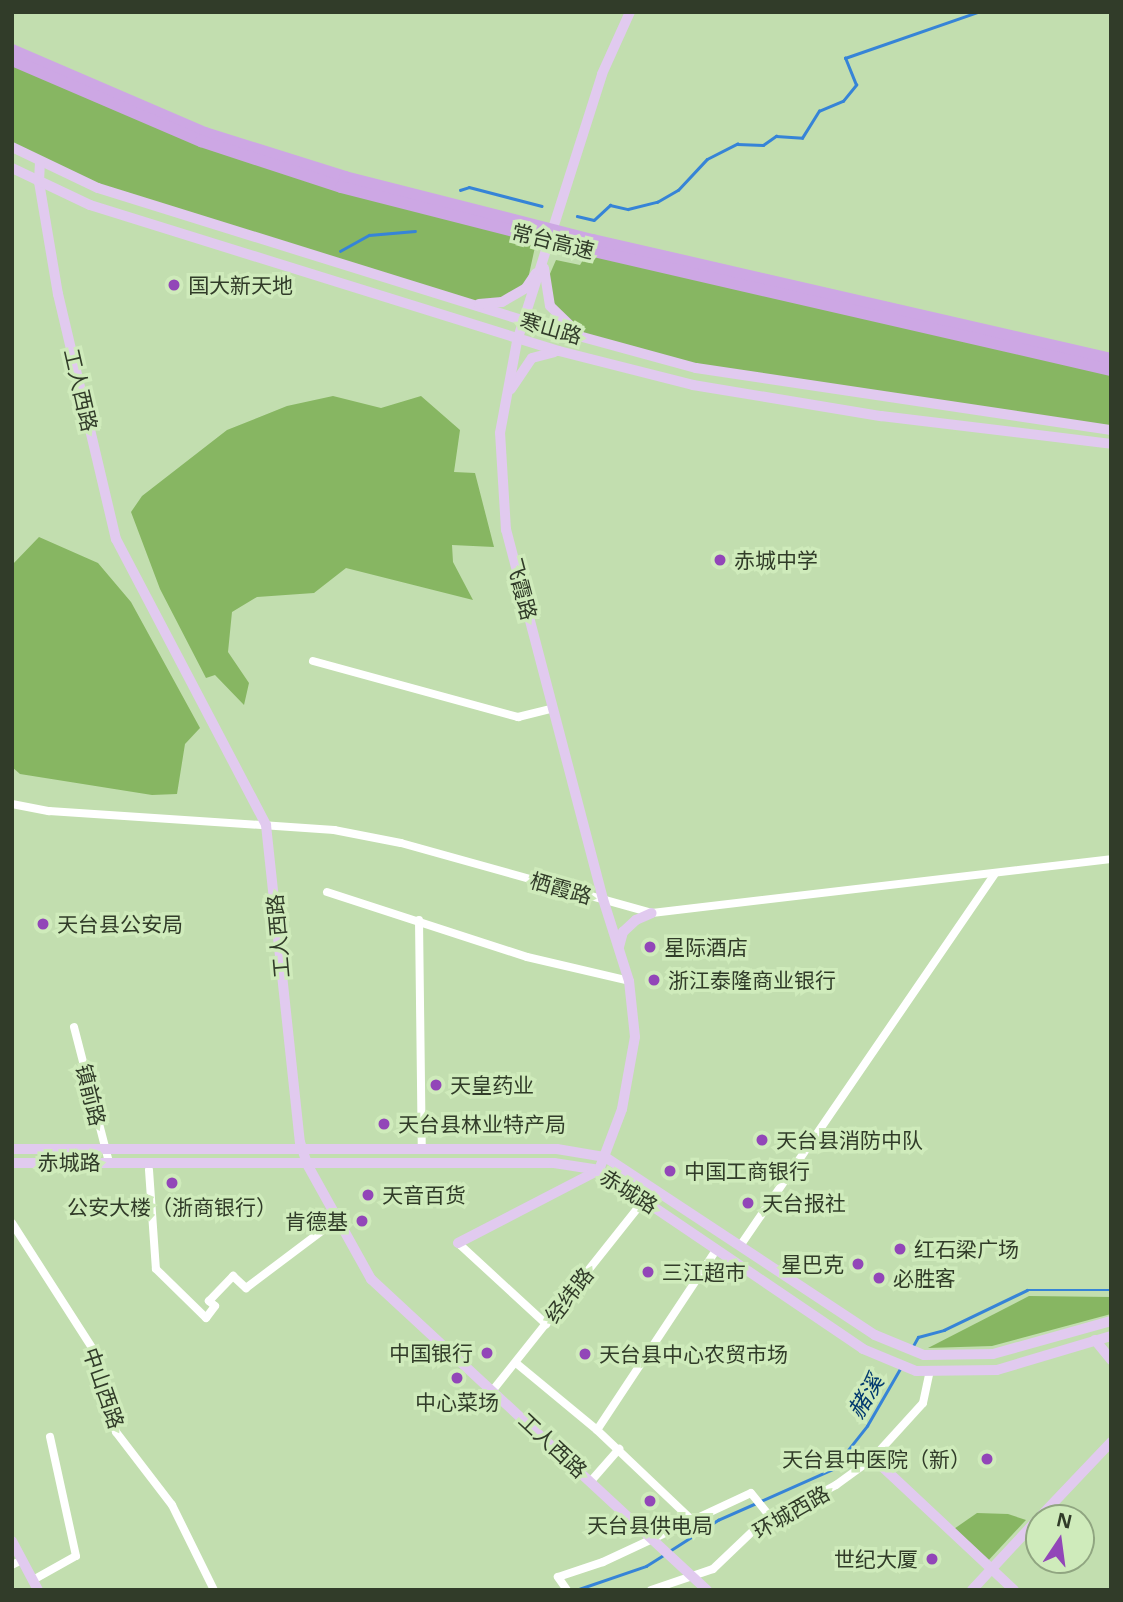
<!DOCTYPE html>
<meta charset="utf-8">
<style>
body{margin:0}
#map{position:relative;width:1123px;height:1602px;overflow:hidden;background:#c2deaf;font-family:"Noto Sans","Noto Sans SC",sans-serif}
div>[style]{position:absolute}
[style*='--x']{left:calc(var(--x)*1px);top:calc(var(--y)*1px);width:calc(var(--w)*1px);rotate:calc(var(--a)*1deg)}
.green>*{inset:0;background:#87b662}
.stream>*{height:2.5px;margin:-1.25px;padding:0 1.25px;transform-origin:1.25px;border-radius:1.25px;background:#3684d7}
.minor>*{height:8px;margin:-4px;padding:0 4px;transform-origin:4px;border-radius:4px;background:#fff}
.major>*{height:10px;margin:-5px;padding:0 5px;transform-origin:5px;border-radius:5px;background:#e1caef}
.highway>*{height:12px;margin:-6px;padding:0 6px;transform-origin:6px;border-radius:6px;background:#cda7e4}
.dots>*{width:19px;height:19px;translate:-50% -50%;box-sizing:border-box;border:4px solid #cfebbb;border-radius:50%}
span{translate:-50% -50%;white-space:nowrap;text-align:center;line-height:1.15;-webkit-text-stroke:7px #cfebbb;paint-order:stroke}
.street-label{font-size:21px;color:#313c29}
.poi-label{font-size:21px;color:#313c29}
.left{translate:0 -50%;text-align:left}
.right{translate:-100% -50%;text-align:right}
.water-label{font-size:23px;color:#00396e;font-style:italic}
.frame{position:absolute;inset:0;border:14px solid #313c29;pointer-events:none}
.north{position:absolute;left:1025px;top:1504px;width:70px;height:70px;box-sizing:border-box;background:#cfebbb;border:2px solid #90a581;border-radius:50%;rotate:13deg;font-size:19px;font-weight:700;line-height:28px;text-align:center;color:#313c29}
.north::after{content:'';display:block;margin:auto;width:24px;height:32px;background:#9246b8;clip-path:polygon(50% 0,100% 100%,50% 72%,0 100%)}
</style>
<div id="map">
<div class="green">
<i style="clip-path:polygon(12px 60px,201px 141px,525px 235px,524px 242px,535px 247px,526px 288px,502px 302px,472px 304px,98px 188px,12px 147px)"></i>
<i style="clip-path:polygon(589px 250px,1111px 370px,1111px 430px,696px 368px,584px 337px,550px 306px,546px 283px,556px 260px,580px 265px)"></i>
<i style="clip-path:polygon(333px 396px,381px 408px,421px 396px,460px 430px,454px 472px,475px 473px,494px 547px,452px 545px,453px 562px,473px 600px,346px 568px,314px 593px,257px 597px,232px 612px,228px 652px,249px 683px,244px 705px,215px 675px,206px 678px,160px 589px,131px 512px,142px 496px,227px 430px,287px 406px)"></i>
<i style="clip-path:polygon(39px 537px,98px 563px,131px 602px,200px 728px,185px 744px,177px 794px,152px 795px,20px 774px,12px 767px,12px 565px)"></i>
<i style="clip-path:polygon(1029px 1296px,1111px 1297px,1111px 1314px,992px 1346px,928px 1348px)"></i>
<i style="clip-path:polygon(977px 1513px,1008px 1514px,1026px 1520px,986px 1563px,951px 1531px)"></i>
</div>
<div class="stream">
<i style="--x:460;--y:190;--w:9;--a:-18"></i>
<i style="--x:469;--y:187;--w:75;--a:14.6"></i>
<i style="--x:577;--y:216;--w:17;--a:13"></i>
<i style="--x:594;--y:220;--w:22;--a:-43"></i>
<i style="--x:610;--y:205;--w:18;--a:13"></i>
<i style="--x:628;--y:209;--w:30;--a:-14"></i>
<i style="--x:657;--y:202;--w:24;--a:-30"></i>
<i style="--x:678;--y:190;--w:42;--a:-46.9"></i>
<i style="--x:707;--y:159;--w:34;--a:-27"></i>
<i style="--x:737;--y:144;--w:26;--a:2"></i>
<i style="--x:763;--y:145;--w:16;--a:-35"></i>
<i style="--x:776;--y:136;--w:26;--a:4"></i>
<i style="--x:802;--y:138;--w:32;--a:-58"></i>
<i style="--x:819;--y:111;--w:26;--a:-23"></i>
<i style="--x:843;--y:101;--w:21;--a:-51"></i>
<i style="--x:856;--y:85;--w:29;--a:-112"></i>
<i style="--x:845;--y:58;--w:141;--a:-19.1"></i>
<i style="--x:340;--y:251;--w:33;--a:-29"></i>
<i style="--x:369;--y:235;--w:46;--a:-5"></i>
<i style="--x:913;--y:1346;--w:10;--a:-61"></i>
<i style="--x:918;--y:1337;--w:27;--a:-15"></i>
<i style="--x:944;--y:1330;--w:92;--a:-25.7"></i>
<i style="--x:1027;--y:1290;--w:84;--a:0"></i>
<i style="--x:671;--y:1550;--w:56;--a:-32.6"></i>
<i style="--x:718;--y:1520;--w:126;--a:-23.9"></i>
<i style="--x:833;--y:1469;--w:55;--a:-51.7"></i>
<i style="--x:867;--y:1426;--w:68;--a:-60"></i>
<i style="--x:576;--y:1590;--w:74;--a:-18.9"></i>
<i style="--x:646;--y:1566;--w:22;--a:-32"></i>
</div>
<div class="minor">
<i style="--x:313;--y:661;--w:213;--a:15.3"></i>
<i style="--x:518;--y:717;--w:36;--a:-14"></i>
<i style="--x:12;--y:804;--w:38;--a:11"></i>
<i style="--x:49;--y:811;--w:286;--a:3.8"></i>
<i style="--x:334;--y:830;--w:68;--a:11"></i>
<i style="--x:401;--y:843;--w:261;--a:15.6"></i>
<i style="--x:652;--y:913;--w:462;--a:-6.7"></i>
<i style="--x:327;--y:892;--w:210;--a:18"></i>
<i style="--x:527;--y:957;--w:105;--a:13.2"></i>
<i style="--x:419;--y:920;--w:230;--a:89.3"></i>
<i style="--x:74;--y:1027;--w:139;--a:75.5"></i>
<i style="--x:149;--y:1170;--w:99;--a:86"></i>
<i style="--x:156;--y:1269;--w:70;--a:44.4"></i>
<i style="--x:206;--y:1318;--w:15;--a:-53"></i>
<i style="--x:215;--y:1306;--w:8;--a:-140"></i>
<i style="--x:209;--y:1301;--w:35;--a:-46"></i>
<i style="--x:233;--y:1276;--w:18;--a:43"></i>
<i style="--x:246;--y:1288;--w:111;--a:-37"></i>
<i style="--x:12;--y:1223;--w:150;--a:57.3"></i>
<i style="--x:93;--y:1349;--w:86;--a:74.5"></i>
<i style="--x:116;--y:1432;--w:92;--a:52.5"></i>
<i style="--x:172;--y:1505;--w:95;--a:63.7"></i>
<i style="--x:458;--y:1243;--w:120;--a:42.6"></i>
<i style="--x:740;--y:1246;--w:450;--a:-55.6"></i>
<i style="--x:516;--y:1363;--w:105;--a:39.6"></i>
<i style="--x:597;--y:1430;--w:135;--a:43.5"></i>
<i style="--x:493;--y:1390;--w:243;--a:-51.5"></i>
<i style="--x:597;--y:1430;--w:217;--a:-56.5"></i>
<i style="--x:591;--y:1481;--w:43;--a:-48.8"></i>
<i style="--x:12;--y:1565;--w:11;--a:-27"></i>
<i style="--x:33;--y:1580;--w:49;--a:-29.2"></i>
<i style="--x:76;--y:1556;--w:122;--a:-102.3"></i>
<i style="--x:567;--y:1590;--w:16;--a:-125"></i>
<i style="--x:558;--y:1577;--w:47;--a:-18.4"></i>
<i style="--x:603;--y:1562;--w:163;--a:-25"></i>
<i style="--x:751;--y:1493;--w:33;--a:51"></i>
<i style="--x:651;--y:1590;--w:65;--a:-18.7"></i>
<i style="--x:713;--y:1569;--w:57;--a:-43.6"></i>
<i style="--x:754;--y:1530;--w:94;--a:-28.8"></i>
<i style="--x:836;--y:1485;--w:46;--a:-36.1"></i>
<i style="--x:873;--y:1458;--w:74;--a:-47.7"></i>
<i style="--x:923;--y:1403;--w:33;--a:-78"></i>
</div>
<div class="major">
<i style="--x:12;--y:147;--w:95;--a:25.5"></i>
<i style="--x:98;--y:188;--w:446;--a:17.3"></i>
<i style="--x:524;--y:321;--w:178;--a:15.3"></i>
<i style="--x:696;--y:368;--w:420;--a:8.5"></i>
<i style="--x:40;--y:162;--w:20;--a:93"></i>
<i style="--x:39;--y:182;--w:114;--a:80.4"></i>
<i style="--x:58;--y:294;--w:252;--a:76.7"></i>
<i style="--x:116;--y:539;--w:323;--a:62.3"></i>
<i style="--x:266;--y:825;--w:319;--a:83.9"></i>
<i style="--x:300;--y:1142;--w:23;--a:72"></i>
<i style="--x:307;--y:1164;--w:132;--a:60.9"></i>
<i style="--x:371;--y:1279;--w:458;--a:42.8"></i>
<i style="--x:12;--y:168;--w:86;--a:25.4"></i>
<i style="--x:90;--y:205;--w:491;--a:17.3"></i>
<i style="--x:559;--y:351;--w:138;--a:14.2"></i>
<i style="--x:693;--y:385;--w:191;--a:9.4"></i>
<i style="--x:881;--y:416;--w:232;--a:6.9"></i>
<i style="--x:544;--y:268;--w:38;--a:81"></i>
<i style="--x:550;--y:306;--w:40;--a:44"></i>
<i style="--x:479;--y:304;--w:23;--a:-5"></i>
<i style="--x:502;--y:302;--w:28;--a:-30"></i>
<i style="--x:526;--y:288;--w:18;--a:-56"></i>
<i style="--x:511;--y:389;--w:37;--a:-56"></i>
<i style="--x:532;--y:358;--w:23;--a:-15"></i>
<i style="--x:619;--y:947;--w:16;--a:-75"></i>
<i style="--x:623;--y:932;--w:18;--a:-43"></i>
<i style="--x:636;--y:920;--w:17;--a:-24"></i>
<i style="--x:12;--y:1149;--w:545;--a:0"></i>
<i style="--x:557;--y:1149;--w:49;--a:9.5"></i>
<i style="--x:605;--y:1157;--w:323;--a:33.4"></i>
<i style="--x:875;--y:1335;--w:53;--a:22.2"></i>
<i style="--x:924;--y:1355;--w:69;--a:-0.8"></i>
<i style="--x:993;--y:1354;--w:123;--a:-15.6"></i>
<i style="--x:12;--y:1163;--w:542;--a:0"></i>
<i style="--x:554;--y:1163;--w:46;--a:8.8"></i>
<i style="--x:599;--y:1170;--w:319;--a:34.1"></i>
<i style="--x:863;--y:1349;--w:57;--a:22.5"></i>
<i style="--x:916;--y:1371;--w:81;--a:-0.7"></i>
<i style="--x:997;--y:1370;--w:119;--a:-16.6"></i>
<i style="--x:458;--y:1243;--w:159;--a:-27.4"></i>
<i style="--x:599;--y:1170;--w:65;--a:-69.3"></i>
<i style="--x:622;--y:1109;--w:73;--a:-79.8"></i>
<i style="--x:635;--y:1037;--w:56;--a:-96.1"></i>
<i style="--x:629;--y:981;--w:86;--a:-107.6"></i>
<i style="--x:603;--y:899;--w:382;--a:-104.7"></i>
<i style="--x:506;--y:530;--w:97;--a:-93.5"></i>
<i style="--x:500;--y:433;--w:94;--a:-79.5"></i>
<i style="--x:517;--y:341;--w:280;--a:-72.3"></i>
<i style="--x:602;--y:74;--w:68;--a:-65.7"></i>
<i style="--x:1095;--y:1340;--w:26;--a:51"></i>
<i style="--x:873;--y:1458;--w:193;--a:43.1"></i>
<i style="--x:1039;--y:1518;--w:105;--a:-46.5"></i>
<i style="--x:12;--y:1541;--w:55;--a:62"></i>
<i style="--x:972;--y:1590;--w:98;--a:-47.1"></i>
</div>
<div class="highway">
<i style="--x:12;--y:50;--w:210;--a:23.3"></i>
<i style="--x:205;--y:133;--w:147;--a:17.4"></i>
<i style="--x:345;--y:177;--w:256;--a:14.3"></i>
<i style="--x:593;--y:240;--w:531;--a:12.94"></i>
<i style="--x:12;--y:60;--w:206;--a:23.2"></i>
<i style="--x:201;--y:141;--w:147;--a:18.2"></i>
<i style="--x:341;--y:187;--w:256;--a:14.3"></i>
<i style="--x:589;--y:250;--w:536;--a:12.95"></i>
</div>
<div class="dots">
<i style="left:174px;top:285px;background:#9246b8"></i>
<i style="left:720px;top:560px;background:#9246b8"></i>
<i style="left:43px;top:924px;background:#9246b8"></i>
<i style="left:650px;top:947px;background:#9246b8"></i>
<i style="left:654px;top:980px;background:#9246b8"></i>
<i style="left:436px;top:1085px;background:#9246b8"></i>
<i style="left:384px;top:1124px;background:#9246b8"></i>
<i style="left:762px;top:1140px;background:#9246b8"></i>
<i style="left:670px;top:1171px;background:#9246b8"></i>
<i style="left:172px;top:1183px;background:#9246b8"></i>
<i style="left:368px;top:1195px;background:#9246b8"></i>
<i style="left:748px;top:1203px;background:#9246b8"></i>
<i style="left:362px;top:1221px;background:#9246b8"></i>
<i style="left:900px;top:1249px;background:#9246b8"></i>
<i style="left:858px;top:1264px;background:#9246b8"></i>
<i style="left:648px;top:1272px;background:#9246b8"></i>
<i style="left:879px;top:1278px;background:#9246b8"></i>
<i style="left:487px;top:1353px;background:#9246b8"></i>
<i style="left:585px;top:1354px;background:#9246b8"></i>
<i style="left:457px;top:1378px;background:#9246b8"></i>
<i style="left:987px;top:1459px;background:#9246b8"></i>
<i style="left:650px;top:1501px;background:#9246b8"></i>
<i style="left:932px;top:1559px;background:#9246b8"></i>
</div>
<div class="street-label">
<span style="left:553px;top:241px;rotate:14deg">常台高速</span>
<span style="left:551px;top:328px;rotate:16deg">寒山路</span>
<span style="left:81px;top:390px;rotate:77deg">工人西路</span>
<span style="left:522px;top:589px;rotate:75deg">飞霞路</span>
<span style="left:561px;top:888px;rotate:16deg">栖霞路</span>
<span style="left:278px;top:936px;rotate:-95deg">工人西路</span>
<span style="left:91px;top:1095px;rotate:76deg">镇前路</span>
<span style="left:69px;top:1162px">赤城路</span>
<span style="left:629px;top:1191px;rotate:32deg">赤城路</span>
<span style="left:569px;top:1295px;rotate:-52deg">经纬路</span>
<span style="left:104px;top:1388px;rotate:71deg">中山西路</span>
<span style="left:553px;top:1445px;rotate:43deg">工人西路</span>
<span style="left:791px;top:1512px;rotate:-30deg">环城西路</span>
</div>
<div class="poi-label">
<span class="left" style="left:188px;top:285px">国大新天地</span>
<span class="left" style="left:734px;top:560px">赤城中学</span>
<span class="left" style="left:57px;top:924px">天台县公安局</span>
<span class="left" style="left:664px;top:947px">星际酒店</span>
<span class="left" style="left:668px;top:980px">浙江泰隆商业银行</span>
<span class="left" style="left:450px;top:1085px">天皇药业</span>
<span class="left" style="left:398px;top:1124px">天台县林业特产局</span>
<span class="left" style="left:776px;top:1140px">天台县消防中队</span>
<span class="left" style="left:684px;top:1171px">中国工商银行</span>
<span class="left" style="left:382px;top:1195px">天音百货</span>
<span class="left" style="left:762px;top:1203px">天台报社</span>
<span style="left:172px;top:1207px">公安大楼（浙商银行）</span>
<span class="right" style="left:348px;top:1221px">肯德基</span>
<span class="left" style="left:914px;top:1249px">红石梁广场</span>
<span class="right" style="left:844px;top:1264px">星巴克</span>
<span class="left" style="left:662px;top:1272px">三江超市</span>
<span class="left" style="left:893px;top:1278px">必胜客</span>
<span class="right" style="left:473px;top:1353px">中国银行</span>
<span class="left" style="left:599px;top:1354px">天台县中心农贸市场</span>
<span style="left:457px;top:1402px">中心菜场</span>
<span class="right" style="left:971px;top:1459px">天台县中医院（新）</span>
<span style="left:650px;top:1525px">天台县供电局</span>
<span class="right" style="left:918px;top:1559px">世纪大厦</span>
</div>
<div class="water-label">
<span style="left:865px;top:1396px;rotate:-59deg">赭溪</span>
</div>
<div class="frame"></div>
<div class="north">N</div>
</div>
